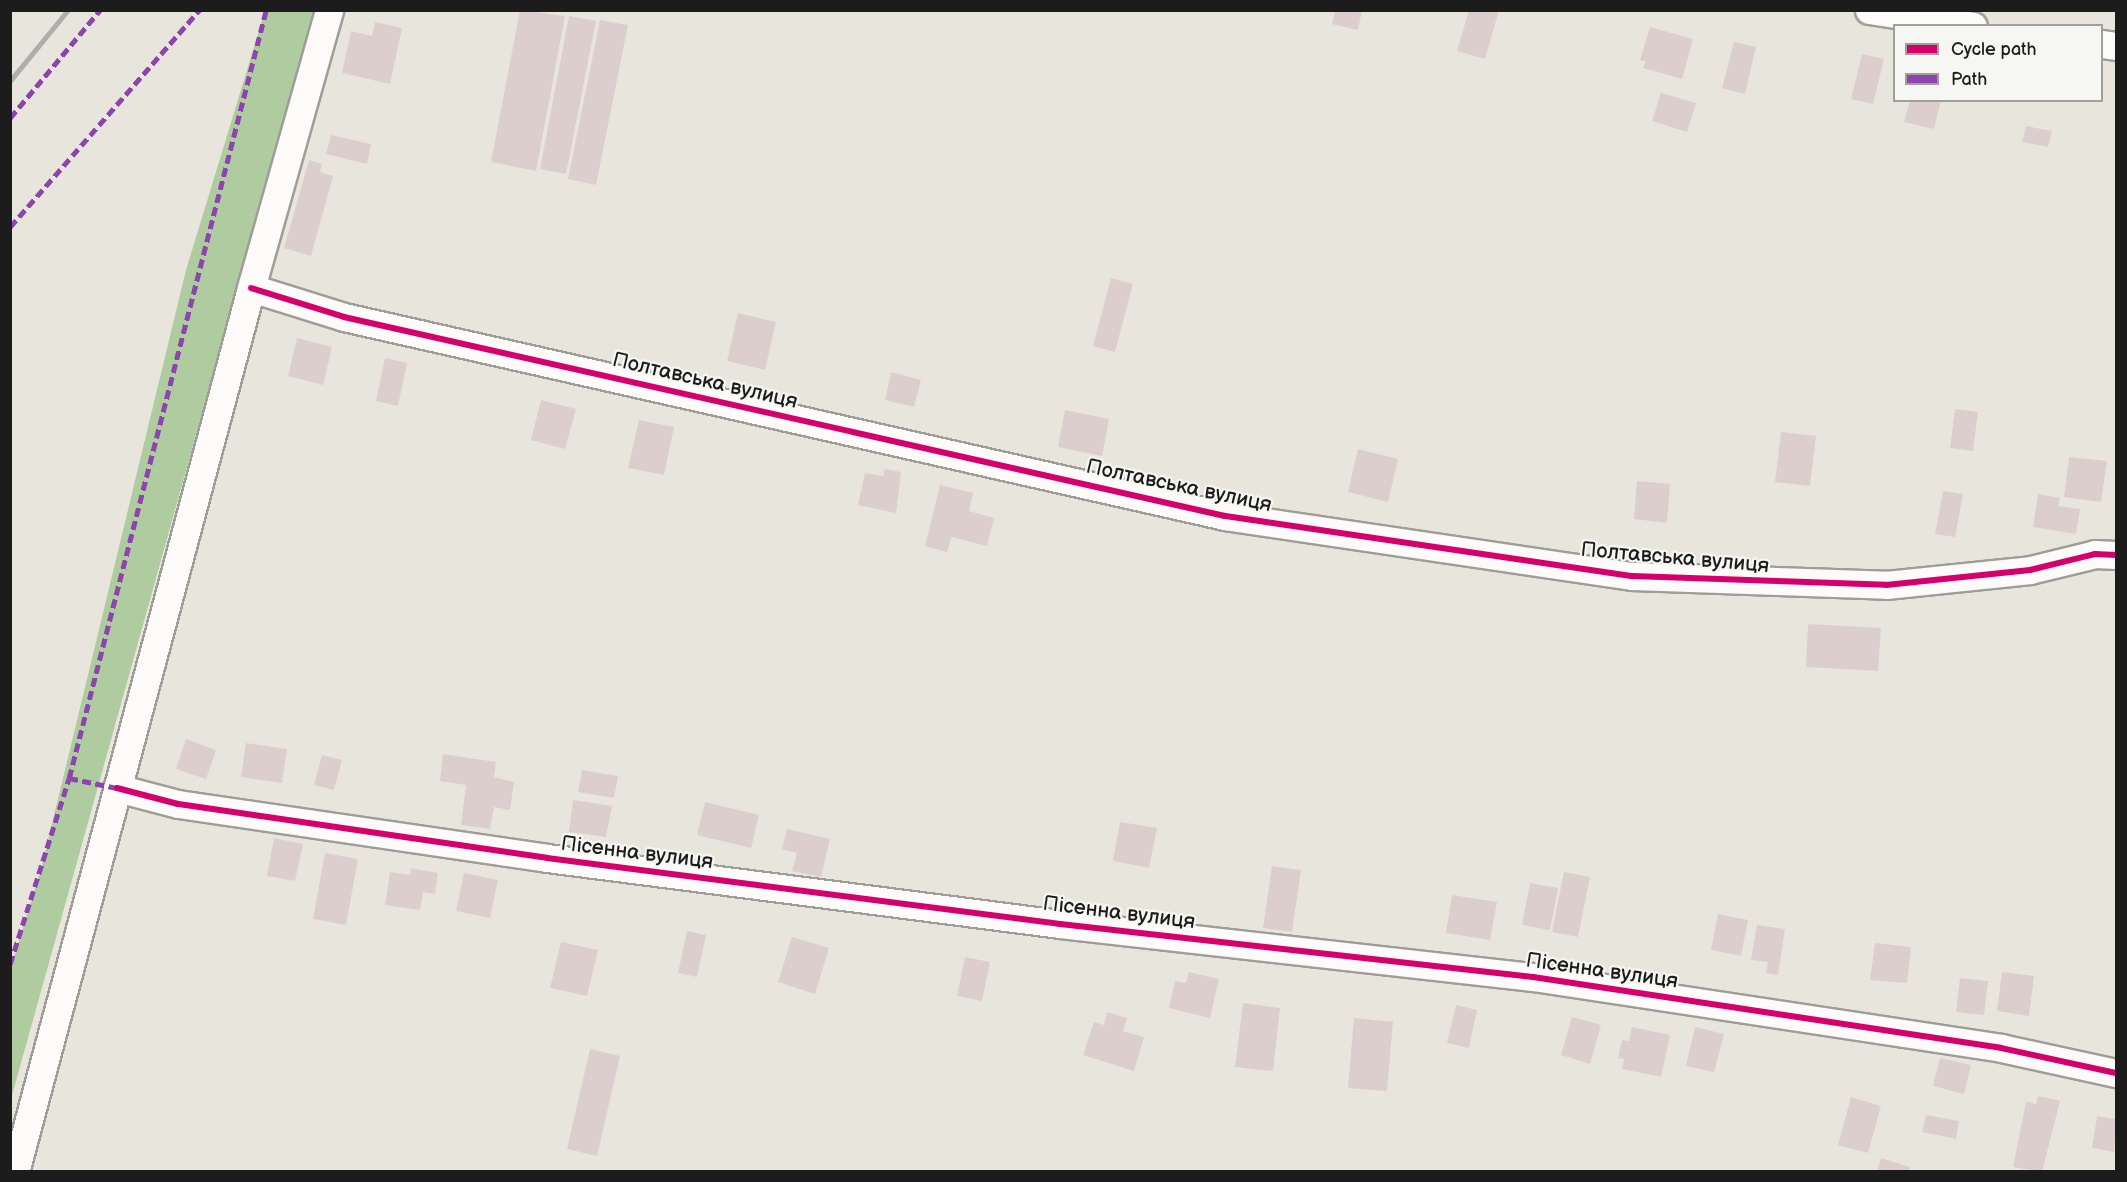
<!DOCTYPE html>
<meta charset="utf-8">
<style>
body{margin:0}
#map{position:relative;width:2127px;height:1182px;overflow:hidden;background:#e8e6dc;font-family:"Balsamiq Sans",sans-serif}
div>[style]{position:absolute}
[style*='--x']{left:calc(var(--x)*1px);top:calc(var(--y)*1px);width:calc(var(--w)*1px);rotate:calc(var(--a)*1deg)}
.forest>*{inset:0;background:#afcca1}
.building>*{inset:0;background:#ddcece}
.roads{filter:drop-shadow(2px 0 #9f9d98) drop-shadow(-2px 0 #9f9d98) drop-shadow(0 2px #9f9d98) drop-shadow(0 -2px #9f9d98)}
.minor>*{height:27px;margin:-13.5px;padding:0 13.5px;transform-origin:13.5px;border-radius:13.5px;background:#fcfbfa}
.rail>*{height:4.5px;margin:-2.25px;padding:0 2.25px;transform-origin:2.25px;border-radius:2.25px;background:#aeaeac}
.quiet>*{height:4.5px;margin-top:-2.25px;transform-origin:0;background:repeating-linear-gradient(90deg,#8e44ad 0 9px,transparent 0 13.5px)}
.cycleway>*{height:6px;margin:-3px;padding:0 3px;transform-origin:3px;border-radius:3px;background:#d6006c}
span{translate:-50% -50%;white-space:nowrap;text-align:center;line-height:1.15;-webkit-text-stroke:4.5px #f6f6f2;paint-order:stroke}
.street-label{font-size:21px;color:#1c1c1c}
.frame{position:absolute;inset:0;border:12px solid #1c1c1c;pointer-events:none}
.legend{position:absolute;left:1893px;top:24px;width:210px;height:78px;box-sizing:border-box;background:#f6f6f2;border:2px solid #9f9f9c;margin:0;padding:8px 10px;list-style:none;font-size:18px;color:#1c1c1c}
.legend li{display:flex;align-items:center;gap:12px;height:30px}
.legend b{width:30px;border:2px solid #9f9f9c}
</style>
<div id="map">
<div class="forest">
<i style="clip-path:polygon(265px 11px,314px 11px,11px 1099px,11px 967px,42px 865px,186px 270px)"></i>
</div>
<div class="building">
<i style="clip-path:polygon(520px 10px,565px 16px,536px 171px,491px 162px)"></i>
<i style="clip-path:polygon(1335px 10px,1362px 10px,1358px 30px,1332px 24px)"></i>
<i style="clip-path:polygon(1469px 10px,1499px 10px,1485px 59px,1457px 51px)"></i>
<i style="clip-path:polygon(569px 16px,596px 21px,566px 174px,540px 169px)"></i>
<i style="clip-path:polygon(600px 20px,628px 25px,596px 185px,568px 179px)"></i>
<i style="clip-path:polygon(375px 22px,402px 28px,390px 84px,342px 73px,351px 31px,372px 36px)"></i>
<i style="clip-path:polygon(1650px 27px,1693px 39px,1682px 79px,1643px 68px,1646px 61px,1640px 60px)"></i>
<i style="clip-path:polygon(1734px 42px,1756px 47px,1745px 94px,1722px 88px)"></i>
<i style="clip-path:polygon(1862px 54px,1884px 59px,1873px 104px,1851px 99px)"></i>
<i style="clip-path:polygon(1661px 93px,1696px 103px,1687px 132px,1652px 121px)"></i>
<i style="clip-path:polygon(1910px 100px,1941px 100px,1934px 129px,1904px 122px)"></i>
<i style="clip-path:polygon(2026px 126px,2052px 131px,2048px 147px,2022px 142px)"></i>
<i style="clip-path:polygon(331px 135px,371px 144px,367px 164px,326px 154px)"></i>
<i style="clip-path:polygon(309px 160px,322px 164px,320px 172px,333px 176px,311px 256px,284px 248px)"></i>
<i style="clip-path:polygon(1111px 278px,1133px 284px,1115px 352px,1093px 346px)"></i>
<i style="clip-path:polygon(738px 313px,776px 322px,765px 370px,727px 361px)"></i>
<i style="clip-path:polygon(297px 338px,332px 347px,323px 385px,288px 376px)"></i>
<i style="clip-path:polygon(385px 358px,407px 363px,398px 406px,376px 401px)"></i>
<i style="clip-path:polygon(891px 372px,921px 380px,914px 407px,885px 400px)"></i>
<i style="clip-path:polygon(541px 400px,576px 409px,565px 449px,531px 440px)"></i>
<i style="clip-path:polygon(1955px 409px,1978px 412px,1973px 451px,1950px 448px)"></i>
<i style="clip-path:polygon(1065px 410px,1109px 419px,1102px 456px,1058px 447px)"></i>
<i style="clip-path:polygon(639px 420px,674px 427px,664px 475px,628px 468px)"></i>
<i style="clip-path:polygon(1781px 432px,1816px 436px,1810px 486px,1775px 482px)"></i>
<i style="clip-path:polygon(1358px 449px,1398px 459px,1388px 502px,1348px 492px)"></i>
<i style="clip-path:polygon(2069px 457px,2107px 461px,2101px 502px,2064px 497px)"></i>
<i style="clip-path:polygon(885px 469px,901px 472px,896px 513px,858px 505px,865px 473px,883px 476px)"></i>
<i style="clip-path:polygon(1637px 481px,1670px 484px,1667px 523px,1634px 519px)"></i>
<i style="clip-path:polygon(940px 485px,973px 493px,969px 511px,994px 518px,987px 546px,951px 537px,947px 552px,925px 546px)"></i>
<i style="clip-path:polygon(1943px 491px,1963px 494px,1955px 537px,1935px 534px)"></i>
<i style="clip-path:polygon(2038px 494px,2060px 498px,2058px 506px,2080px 509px,2076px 534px,2033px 527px)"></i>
<i style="clip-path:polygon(1808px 624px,1881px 628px,1878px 671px,1806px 667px)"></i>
<i style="clip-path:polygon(186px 739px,216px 750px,206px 779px,176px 769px)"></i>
<i style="clip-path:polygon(246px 743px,287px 749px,282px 783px,241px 777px)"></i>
<i style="clip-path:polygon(443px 754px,496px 762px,494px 777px,514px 782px,510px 810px,494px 807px,490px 829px,461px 825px,466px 785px,440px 781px)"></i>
<i style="clip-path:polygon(322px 755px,342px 760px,334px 790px,314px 785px)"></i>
<i style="clip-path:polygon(582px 770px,618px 776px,614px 798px,578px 792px)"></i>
<i style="clip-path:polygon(573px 800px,612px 806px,606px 837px,569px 832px)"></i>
<i style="clip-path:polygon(705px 802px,759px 815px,751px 848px,697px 835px)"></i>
<i style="clip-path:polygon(1120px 822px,1157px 828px,1149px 868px,1113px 861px)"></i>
<i style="clip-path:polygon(787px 829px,830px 839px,821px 877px,792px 871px,797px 853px,782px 849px)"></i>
<i style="clip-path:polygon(274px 838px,303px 844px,295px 881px,267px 876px)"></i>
<i style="clip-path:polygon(325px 853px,358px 859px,346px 925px,313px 919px)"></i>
<i style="clip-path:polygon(1272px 866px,1301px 870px,1292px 932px,1263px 928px)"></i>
<i style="clip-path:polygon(411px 868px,438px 873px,435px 894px,423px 892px,420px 910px,385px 905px,390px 872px,410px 875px)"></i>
<i style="clip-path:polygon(1564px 872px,1590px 877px,1578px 937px,1552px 932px)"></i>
<i style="clip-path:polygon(464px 873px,498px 880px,490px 918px,456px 911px)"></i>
<i style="clip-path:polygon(1530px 883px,1558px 888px,1550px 930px,1522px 925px)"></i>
<i style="clip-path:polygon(1452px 895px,1497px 902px,1490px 940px,1446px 933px)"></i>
<i style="clip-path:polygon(1718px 914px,1748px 920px,1741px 956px,1711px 950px)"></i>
<i style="clip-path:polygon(1757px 925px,1785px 929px,1778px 975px,1766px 973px,1768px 962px,1751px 960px)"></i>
<i style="clip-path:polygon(687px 931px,706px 935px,697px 977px,678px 973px)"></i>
<i style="clip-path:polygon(792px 937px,829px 948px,815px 994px,778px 982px)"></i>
<i style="clip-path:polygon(561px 942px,598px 950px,587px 996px,550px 988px)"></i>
<i style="clip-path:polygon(1875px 943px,1911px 947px,1907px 983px,1870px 980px)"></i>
<i style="clip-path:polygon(965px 957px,990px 962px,982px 1001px,957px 996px)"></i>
<i style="clip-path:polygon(1189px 972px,1219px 979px,1210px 1018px,1169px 1008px,1175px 981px,1186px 983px)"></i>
<i style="clip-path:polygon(2002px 972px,2034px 976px,2029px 1016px,1997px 1011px)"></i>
<i style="clip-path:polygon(1960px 978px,1988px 981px,1984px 1015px,1956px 1012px)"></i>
<i style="clip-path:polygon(1243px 1003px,1280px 1008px,1273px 1071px,1235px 1067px)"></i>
<i style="clip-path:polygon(1456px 1005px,1477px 1010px,1469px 1048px,1447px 1043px)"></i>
<i style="clip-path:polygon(1107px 1012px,1127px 1018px,1123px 1031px,1144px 1037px,1134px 1071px,1083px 1055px,1094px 1022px,1104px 1025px)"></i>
<i style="clip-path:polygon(1572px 1017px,1601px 1025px,1590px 1064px,1561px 1055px)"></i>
<i style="clip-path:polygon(1354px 1018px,1393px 1022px,1387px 1091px,1348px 1088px)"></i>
<i style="clip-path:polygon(1632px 1027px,1670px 1035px,1661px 1077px,1622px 1069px,1624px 1059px,1618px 1058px,1622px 1040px,1629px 1041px)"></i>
<i style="clip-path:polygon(1695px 1027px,1724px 1034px,1714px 1072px,1686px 1066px)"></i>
<i style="clip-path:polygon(590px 1049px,620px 1056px,597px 1156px,567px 1149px)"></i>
<i style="clip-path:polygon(1940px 1058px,1971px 1065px,1964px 1094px,1933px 1086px)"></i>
<i style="clip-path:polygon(2038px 1096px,2060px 1101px,2042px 1172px,2013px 1167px,2026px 1102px,2036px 1104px)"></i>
<i style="clip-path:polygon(1851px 1097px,1881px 1106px,1868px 1153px,1838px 1145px)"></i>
<i style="clip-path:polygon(1926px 1115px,1959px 1121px,1956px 1139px,1922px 1132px)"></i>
<i style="clip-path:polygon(2097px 1116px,2116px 1119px,2114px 1152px,2092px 1148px)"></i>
<i style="clip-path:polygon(1881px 1158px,1910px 1167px,1909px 1172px,1877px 1172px)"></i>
</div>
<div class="roads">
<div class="minor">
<i style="--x:1869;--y:10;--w:105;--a:8.7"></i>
<i style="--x:2102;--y:44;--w:14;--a:8"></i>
<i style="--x:251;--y:288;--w:97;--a:17.3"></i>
<i style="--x:344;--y:317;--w:903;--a:12.73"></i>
<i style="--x:1225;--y:516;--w:411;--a:8.4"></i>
<i style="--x:1632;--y:576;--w:254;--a:2"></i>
<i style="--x:1886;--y:585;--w:145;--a:-5.9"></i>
<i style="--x:2030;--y:570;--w:67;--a:-13.8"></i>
<i style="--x:2095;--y:554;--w:21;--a:3"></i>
<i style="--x:117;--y:788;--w:63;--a:14.7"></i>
<i style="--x:178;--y:804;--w:373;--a:8.3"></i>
<i style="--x:547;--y:858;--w:517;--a:7.33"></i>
<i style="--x:1060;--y:924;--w:476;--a:6.4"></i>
<i style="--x:1533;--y:977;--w:473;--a:8.6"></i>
<i style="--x:2001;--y:1048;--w:118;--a:12.3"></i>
<i style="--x:15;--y:1172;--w:915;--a:-75.05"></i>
<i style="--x:251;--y:288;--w:289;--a:-74.3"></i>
</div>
</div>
<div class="rail">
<i style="--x:10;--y:81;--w:92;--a:-50.8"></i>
</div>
<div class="quiet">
<i style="--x:10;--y:118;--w:141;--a:-50.2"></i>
<i style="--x:10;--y:227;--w:288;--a:-48.9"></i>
<i style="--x:69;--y:778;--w:49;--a:11.8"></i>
<i style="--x:10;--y:964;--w:195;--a:-72.4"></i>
<i style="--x:69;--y:778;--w:793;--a:-75.61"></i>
</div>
<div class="cycleway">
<i style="--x:251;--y:288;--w:97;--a:17.3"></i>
<i style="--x:344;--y:317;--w:903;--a:12.73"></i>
<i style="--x:1225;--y:516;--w:411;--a:8.4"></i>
<i style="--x:1632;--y:576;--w:254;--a:2"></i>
<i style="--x:1886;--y:585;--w:145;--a:-5.9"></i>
<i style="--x:2030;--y:570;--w:67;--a:-13.8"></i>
<i style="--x:2095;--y:554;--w:21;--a:3"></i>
<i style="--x:117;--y:788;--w:63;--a:14.7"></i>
<i style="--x:178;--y:804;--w:373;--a:8.3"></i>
<i style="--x:547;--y:858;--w:517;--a:7.33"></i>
<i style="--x:1060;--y:924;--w:476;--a:6.4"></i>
<i style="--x:1533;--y:977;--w:473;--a:8.6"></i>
<i style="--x:2001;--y:1048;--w:118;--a:12.3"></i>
</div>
<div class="street-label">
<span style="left:705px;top:381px;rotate:13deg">Полтавська вулиця</span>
<span style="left:1179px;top:486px;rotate:12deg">Полтавська вулиця</span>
<span style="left:1675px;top:558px;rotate:5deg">Полтавська вулиця</span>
<span style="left:637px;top:853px;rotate:7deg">Пісенна вулиця</span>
<span style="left:1119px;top:913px;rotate:7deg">Пісенна вулиця</span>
<span style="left:1602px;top:971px;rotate:8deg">Пісенна вулиця</span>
</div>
<div class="frame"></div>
<ul class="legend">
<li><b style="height:8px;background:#d6006c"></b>Cycle path</li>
<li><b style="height:8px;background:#8e44ad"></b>Path</li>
</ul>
</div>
